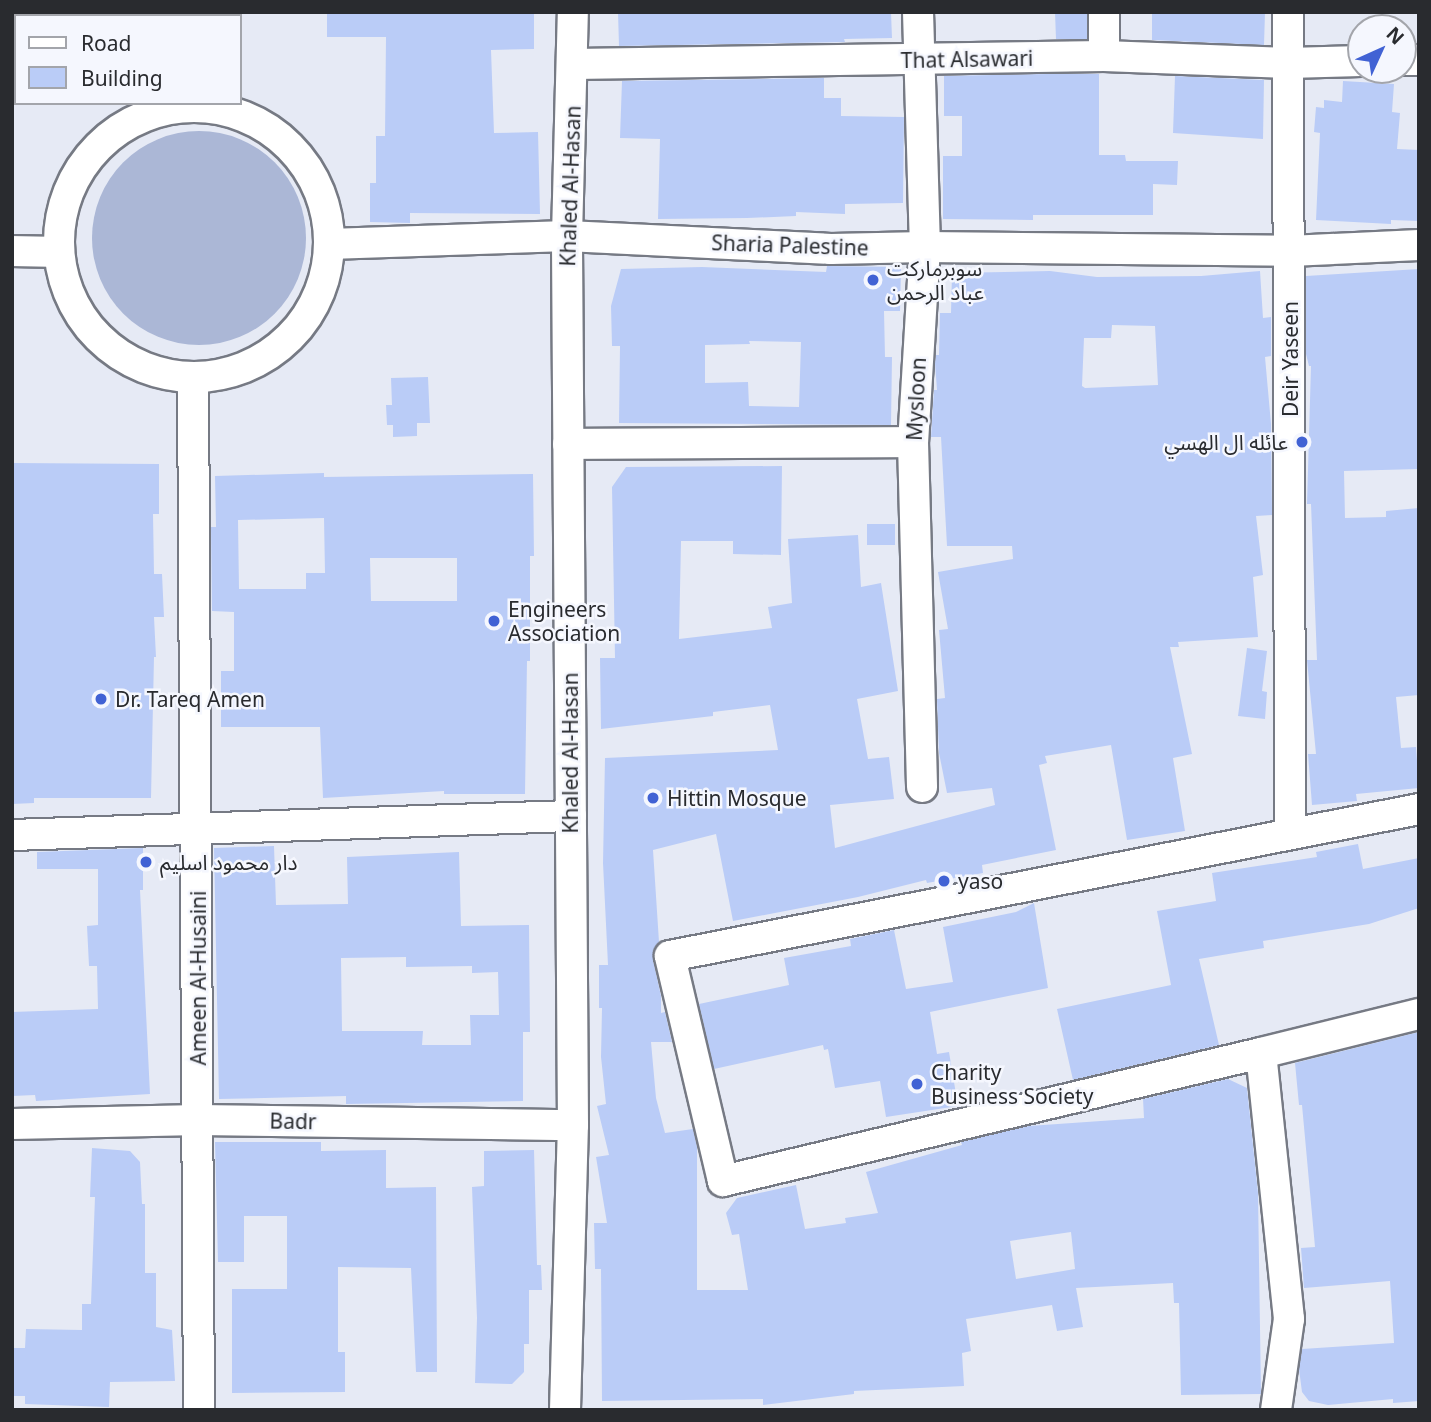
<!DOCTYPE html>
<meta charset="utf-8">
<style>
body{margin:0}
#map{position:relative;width:1431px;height:1422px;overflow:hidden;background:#e6eaf5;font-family:"Noto Sans","Noto Sans Arabic",sans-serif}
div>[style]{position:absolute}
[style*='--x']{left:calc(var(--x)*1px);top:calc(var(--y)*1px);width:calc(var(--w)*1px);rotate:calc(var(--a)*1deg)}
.green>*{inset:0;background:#abb7d6}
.round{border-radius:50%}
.building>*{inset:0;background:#baccf7}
.roads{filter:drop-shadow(2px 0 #767a84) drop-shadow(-2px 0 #767a84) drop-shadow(0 2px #767a84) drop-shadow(0 -2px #767a84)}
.minor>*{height:30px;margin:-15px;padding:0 15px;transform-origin:15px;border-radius:15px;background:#fff}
.minor>.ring{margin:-15px;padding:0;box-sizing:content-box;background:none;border:30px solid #fff;border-radius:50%}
.dots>*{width:19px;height:19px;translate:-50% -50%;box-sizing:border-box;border:4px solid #f5f7fe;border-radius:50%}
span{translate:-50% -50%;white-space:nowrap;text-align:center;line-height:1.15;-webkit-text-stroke:5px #f5f7fe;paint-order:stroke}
.street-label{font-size:21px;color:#292b2f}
.poi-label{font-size:21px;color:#292b2f}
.left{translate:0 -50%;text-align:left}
.right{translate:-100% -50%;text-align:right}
.frame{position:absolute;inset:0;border:14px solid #292b2f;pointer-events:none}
.legend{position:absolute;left:14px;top:14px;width:228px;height:91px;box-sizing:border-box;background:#f5f7fe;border:2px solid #a3a5ab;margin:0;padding:9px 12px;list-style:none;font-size:21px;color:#292b2f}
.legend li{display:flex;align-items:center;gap:14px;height:35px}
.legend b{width:35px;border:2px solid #a3a5ab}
.north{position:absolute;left:1347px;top:14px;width:70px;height:70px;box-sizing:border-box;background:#f5f7fe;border:2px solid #a3a5ab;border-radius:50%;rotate:45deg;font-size:19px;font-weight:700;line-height:28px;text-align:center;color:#292b2f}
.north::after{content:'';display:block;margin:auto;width:24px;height:32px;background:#4162d4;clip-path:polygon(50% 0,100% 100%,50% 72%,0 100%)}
</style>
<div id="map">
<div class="green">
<i class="round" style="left:92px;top:131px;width:214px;height:214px"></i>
</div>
<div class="building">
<i style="clip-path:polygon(327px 12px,534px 12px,534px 49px,491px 50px,494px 133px,538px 132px,540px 214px,410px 213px,410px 223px,370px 222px,370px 183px,376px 183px,376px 136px,385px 136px,386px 37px,327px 37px)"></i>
<i style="clip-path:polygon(618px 12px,891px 12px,892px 38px,844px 39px,845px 42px,619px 46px)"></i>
<i style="clip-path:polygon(1055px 12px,1087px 12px,1087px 39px,1056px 39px)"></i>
<i style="clip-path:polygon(1152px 12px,1265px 12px,1264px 45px,1152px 40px)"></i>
<i style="clip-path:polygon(1048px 74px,1099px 74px,1099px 155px,1125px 155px,1126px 161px,1178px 161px,1177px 185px,1153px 184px,1153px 215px,1033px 215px,1033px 220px,943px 219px,943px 156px,962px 156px,962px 116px,944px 116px,944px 76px)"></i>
<i style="clip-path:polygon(1175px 76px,1264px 80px,1263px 139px,1173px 133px)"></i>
<i style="clip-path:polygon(824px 78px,824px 98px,841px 98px,841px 116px,904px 117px,903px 203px,845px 204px,845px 214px,796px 212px,796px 216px,747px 218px,658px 219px,660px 139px,620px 138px,622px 81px)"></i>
<i style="clip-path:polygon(1343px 81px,1394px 84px,1392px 112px,1400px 113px,1397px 149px,1419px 150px,1419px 221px,1391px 220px,1391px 224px,1316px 220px,1320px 133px,1314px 132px,1316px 107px,1324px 108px,1324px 100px,1342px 102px)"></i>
<i style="clip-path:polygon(evenodd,827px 266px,901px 267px,900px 311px,884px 311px,885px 357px,892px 357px,891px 425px,619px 423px,620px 346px,612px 346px,611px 306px,621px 269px,702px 267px,826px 272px,827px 266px,749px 341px,801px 342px,799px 407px,749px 406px,748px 382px,705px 383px,705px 345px,750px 344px,749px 341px)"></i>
<i style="clip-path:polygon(1419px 269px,1419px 469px,1344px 471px,1345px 518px,1386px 517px,1386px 511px,1419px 508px,1419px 695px,1396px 697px,1401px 748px,1416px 747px,1419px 788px,1356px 794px,1357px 801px,1312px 805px,1308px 754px,1316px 754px,1307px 660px,1317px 660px,1311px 504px,1307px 504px,1311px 366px,1309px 366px,1306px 354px,1306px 276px)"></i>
<i style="clip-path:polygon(evenodd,1050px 271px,1097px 277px,1201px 276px,1260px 271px,1263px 318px,1271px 317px,1271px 356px,1265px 357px,1271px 424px,1272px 515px,1256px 516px,1263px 575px,1253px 577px,1258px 637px,1178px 642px,1179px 647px,1170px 647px,1192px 754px,1173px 758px,1185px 831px,1127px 840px,1111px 745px,1045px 756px,1047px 763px,1039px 765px,1056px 850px,982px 865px,983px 873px,927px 883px,926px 880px,858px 897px,733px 921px,716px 834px,653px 850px,659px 942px,654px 950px,653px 960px,661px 996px,661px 1013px,665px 1012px,672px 1042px,651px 1042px,656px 1098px,665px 1133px,693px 1129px,697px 1147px,697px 1290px,748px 1290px,739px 1234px,732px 1235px,726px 1213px,737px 1198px,796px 1185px,805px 1229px,846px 1223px,845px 1218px,878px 1213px,866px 1172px,962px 1145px,961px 1142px,1029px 1126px,1144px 1118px,1143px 1099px,1228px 1079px,1247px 1088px,1258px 1193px,1261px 1394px,1181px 1395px,1179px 1303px,1174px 1303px,1173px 1283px,1076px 1288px,1083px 1327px,1057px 1331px,1052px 1305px,966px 1319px,971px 1351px,962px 1353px,964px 1386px,854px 1391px,854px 1394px,763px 1405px,763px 1399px,602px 1401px,601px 1269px,595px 1269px,594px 1223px,607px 1223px,596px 1157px,609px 1155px,597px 1106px,606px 1104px,601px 1057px,602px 1008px,599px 1008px,599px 965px,608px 965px,603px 863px,605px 758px,778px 750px,770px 705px,713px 712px,713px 716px,601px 729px,600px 658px,615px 658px,612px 487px,626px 467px,782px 466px,781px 555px,733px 554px,733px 541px,681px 541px,679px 639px,772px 628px,768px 607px,792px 603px,788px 539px,858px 535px,861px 587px,881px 583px,898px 691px,857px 699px,868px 759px,889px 757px,894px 799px,830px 805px,835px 848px,995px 805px,992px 788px,947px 793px,939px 753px,937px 699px,945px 698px,939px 630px,948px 629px,938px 572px,1013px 559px,1012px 546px,947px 546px,941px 437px,931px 437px,934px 390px,937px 390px,935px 363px,936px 355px,939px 355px,940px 313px,951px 313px,952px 273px,1050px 271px,1112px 325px,1155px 326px,1158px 385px,1085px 388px,1082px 386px,1084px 338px,1111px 338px,1112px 325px,1050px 271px,1071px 1232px,1075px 1269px,1016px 1279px,1010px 1241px,1071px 1232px)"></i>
<i style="clip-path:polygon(428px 377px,430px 423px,417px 423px,417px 436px,393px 437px,393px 425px,387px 425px,386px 405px,392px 405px,391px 378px)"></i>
<i style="clip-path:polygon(12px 463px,159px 464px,159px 514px,153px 514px,154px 574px,162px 574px,164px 617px,154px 617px,156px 657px,154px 657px,151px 798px,34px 798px,34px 803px,12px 804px)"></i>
<i style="clip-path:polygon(evenodd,324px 473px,324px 477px,533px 474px,534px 556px,530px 556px,530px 661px,527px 661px,525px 794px,444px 794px,444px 791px,323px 798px,320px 727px,221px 727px,221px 671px,234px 671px,234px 612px,212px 611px,211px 527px,216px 527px,215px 476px,324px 473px,324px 518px,325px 573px,306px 573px,306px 589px,239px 589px,238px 520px,324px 518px,324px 473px,370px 558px,457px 558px,457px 601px,371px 601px,370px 558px)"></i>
<i style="clip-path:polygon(867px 524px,895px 524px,895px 545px,867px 545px)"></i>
<i style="clip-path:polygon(1247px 648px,1267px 651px,1262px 691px,1267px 692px,1265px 719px,1238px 716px)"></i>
<i style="clip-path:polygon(1358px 844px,1363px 869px,1419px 858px,1419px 908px,1369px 924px,1263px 941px,1264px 948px,1199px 959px,1219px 1045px,1073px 1080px,1057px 1009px,1171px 985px,1157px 911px,1216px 901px,1212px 873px,1317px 857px,1316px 852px)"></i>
<i style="clip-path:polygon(evenodd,274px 846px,276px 905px,348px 904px,347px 857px,459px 852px,461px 926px,529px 925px,530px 1032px,523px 1032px,523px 1101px,346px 1104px,346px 1096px,219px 1099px,214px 848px,274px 846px,406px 957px,406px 967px,472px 966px,472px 973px,498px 972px,499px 1015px,470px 1015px,471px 1045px,422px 1045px,423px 1031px,342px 1031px,341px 958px,406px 957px)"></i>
<i style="clip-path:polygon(143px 848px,143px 890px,140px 890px,150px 1094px,36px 1101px,35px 1095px,12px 1096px,12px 1012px,98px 1009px,97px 966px,89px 966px,87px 926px,98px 925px,98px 869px,37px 869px,37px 852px)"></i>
<i style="clip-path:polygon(1034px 903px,1048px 988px,930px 1012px,937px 1054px,949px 1052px,958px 1106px,886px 1117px,880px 1081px,835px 1088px,828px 1049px,824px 1050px,823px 1045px,714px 1069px,699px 1004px,789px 985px,784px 958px,851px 946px,850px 939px,894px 930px,906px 989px,953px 982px,943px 927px,1016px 912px)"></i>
<i style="clip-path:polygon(1419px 1032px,1419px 1401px,1393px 1403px,1393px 1399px,1328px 1405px,1309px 1401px,1302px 1392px,1299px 1369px,1302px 1349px,1394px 1343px,1390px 1281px,1304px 1288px,1301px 1248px,1315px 1247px,1302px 1105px,1299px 1105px,1295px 1063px)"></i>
<i style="clip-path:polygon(215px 1142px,321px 1142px,321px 1151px,386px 1150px,386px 1188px,436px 1187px,437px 1372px,416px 1372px,411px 1268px,338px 1267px,338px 1352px,345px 1352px,345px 1392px,232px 1393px,232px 1289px,287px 1289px,287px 1216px,244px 1216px,244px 1262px,218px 1262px)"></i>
<i style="clip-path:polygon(92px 1148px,130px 1151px,140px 1162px,142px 1204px,145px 1204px,145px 1273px,156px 1273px,156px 1327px,172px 1330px,175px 1381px,110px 1382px,109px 1407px,25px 1404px,25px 1396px,12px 1396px,12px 1348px,25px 1348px,26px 1329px,82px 1330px,82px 1304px,91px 1304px,95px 1197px,90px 1197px)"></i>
<i style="clip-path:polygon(534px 1150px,537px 1265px,541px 1265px,542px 1290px,529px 1290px,529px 1344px,524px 1344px,524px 1372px,512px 1384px,475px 1383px,477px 1318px,472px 1187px,484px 1186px,484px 1151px)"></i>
</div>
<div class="roads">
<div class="minor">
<i style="--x:196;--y:12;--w:4;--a:90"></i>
<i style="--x:918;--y:12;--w:235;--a:88.3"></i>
<i style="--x:925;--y:247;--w:195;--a:93.5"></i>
<i style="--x:913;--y:442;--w:345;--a:88.5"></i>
<i style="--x:1288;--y:12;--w:820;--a:89.86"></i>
<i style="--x:1104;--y:56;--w:44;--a:-90"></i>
<i style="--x:1403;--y:60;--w:16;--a:0"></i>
<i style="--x:574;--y:64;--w:530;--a:-0.86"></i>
<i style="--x:1104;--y:56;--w:184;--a:2.2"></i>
<i style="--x:1288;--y:63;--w:73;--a:-1.6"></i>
<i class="ring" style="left:59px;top:107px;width:240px;height:240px"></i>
<i style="--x:329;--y:244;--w:238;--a:-1.9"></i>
<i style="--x:567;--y:236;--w:264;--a:2.8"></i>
<i style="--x:831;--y:249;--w:94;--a:-1.2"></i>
<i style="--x:925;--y:247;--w:365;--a:0.6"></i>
<i style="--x:1290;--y:251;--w:129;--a:-2.7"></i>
<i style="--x:12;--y:251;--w:47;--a:1.2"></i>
<i style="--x:193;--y:377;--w:1033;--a:89.67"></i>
<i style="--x:568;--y:444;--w:345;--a:-0.3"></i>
<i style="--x:12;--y:835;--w:559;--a:-1.95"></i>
<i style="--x:1261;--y:1053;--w:553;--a:166.62"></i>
<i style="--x:723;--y:1181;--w:231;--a:-103.3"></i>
<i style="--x:670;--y:956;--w:763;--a:-11.1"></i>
<i style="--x:12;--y:1124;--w:187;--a:-1.2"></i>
<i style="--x:199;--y:1120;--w:374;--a:0.8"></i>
<i style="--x:565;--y:1410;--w:285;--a:-88.4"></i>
<i style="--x:573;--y:1125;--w:889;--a:-90.39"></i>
<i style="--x:567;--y:236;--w:224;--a:-88.5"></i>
<i style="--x:1276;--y:1410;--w:92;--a:-81.9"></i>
<i style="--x:1289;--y:1319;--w:267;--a:-96"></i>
<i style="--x:1261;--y:1053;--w:163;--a:-13.9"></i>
</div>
</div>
<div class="dots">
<i style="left:873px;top:280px;background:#4162d4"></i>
<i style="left:1302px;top:442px;background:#4162d4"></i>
<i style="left:494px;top:621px;background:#4162d4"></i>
<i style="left:101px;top:699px;background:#4162d4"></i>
<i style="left:653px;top:798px;background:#4162d4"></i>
<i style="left:146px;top:862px;background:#4162d4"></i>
<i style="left:944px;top:881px;background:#4162d4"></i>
<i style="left:917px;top:1084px;background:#4162d4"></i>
</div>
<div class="street-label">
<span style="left:967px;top:59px;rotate:-1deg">That Alsawari</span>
<span style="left:570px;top:186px;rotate:-88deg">Khaled Al-Hasan</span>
<span style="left:790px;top:245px;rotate:2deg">Sharia Palestine</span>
<span style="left:1290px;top:359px;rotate:-90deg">Deir Yaseen</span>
<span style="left:916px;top:399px;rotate:-87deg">Mysloon</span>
<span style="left:570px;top:753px;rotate:-90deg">Khaled Al-Hasan</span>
<span style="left:198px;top:978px;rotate:-90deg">Ameen Al-Husaini</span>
<span style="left:293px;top:1121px;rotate:1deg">Badr</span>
</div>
<div class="poi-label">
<span class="left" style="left:887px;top:280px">سوبرماركت<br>عباد الرحمن</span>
<span class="right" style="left:1288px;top:442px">عائله ال الهسي</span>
<span class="left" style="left:508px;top:621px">Engineers<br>Association</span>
<span class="left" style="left:115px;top:699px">Dr. Tareq Amen</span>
<span class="left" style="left:667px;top:798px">Hittin Mosque</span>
<span class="left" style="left:160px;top:862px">دار محمود اسليم</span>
<span class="left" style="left:958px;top:881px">yaso</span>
<span class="left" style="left:931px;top:1084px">Charity<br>Business Society</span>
</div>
<div class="frame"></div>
<ul class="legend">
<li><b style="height:9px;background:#fff"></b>Road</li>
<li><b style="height:19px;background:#baccf7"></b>Building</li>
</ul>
<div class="north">N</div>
</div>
